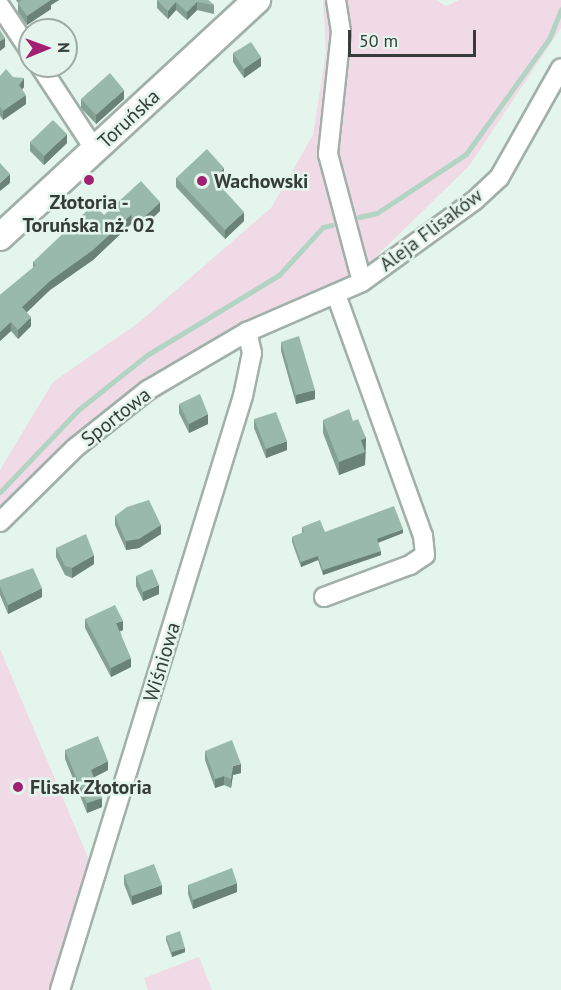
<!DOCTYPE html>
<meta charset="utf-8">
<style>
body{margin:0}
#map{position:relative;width:561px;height:990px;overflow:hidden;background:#e4f5ed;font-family:"PT Sans",sans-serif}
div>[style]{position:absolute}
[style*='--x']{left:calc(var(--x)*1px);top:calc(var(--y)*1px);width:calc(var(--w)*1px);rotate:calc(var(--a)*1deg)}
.green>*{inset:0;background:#f0dae5}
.stream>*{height:5px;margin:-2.5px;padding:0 2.5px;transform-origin:2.5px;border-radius:2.5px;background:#b2d4c5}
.roads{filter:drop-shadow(2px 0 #a1b0a9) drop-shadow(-2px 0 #a1b0a9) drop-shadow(0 2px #a1b0a9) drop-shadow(0 -2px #a1b0a9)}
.street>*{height:18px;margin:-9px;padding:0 9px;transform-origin:9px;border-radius:9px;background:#fff}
.secondary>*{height:26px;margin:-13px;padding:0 13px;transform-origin:13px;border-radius:13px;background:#fff}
.wall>*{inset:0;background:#84a093}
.shaded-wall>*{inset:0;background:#6b8278}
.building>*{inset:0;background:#99baab}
.dots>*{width:16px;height:16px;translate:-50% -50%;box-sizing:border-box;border:3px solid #e4f5ed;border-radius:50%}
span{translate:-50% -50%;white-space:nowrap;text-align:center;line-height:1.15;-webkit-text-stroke:5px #e4f5ed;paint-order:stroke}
.street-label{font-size:20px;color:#353c39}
.poi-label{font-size:20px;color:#353c39;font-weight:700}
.left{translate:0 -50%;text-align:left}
.north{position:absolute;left:18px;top:18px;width:60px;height:60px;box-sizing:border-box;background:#e4f5ed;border:2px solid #9eaba5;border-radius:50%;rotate:89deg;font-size:16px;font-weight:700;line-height:24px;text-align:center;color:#353c39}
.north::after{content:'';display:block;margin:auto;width:21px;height:27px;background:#a22071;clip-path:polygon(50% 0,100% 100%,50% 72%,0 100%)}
.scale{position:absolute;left:348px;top:30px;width:128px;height:27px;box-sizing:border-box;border:3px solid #353c39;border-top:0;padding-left:8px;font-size:18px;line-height:21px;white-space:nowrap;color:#353c39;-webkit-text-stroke:4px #e4f5ed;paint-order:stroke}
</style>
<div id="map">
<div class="green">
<i style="clip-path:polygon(323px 0,436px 0,446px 6px,459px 0,561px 0,561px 28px,469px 166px,354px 278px,241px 344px,118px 425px,21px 511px,0 522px,0 470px,53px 382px,138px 323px,271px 208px,313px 135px,326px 52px)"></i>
<i style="clip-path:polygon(0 649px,92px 867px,53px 990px,0 990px)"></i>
<i style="clip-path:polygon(199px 957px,212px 990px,148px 990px,144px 978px)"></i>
</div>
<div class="stream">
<i style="--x:359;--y:217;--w:18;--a:-13"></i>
<i style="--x:377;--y:213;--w:107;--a:-33.5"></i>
<i style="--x:466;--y:154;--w:142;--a:-54.2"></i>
<i style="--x:549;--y:39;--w:32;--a:-68"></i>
<i style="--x:0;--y:492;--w:113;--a:-46.4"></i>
<i style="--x:78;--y:410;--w:88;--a:-38.6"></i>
<i style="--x:147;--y:355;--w:154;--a:-31.2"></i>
<i style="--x:279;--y:275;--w:65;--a:-47.5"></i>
<i style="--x:323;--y:227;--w:9;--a:-13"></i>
</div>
<div class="roads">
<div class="street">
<i style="--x:336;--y:0;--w:32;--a:81"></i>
<i style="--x:341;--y:32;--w:123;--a:96.1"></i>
<i style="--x:328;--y:154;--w:132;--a:75.1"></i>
<i style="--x:0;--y:6;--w:54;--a:56.3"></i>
<i style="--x:40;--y:66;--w:100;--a:56.8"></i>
<i style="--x:0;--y:522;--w:105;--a:-44.6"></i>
<i style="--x:75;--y:448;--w:93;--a:-38.5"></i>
<i style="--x:148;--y:390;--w:115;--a:-30.4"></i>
<i style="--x:247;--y:332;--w:125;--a:-23.5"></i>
<i style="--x:362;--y:282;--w:138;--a:-35.9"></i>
<i style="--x:474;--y:201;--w:34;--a:-43"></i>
<i style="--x:499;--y:178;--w:126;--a:-60.6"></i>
<i style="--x:324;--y:597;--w:92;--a:-20.4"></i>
<i style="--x:410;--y:565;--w:18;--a:-34"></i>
<i style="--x:425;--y:555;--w:19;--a:-96"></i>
<i style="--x:423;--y:536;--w:257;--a:-109.8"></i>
<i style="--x:60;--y:990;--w:622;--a:-72.88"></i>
<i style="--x:243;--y:396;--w:44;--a:-78.2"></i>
<i style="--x:252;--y:353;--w:22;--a:-103"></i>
</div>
<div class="secondary">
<i style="--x:0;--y:237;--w:350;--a:-42.7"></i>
</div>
</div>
<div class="wall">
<i style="clip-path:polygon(16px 0,59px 0,51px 5px,51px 9px,27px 25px,18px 12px,18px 3px)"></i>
<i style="clip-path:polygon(157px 0,208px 0,214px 5px,214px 14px,197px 10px,187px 20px,176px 10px,168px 19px,157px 8px)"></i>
<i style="clip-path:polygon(233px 53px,261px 66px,244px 78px,233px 62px)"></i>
<i style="clip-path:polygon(0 76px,13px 77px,24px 87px,22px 89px,26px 104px,3px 120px,0 116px)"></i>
<i style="clip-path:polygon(81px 99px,124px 99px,96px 124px,81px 108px)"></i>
<i style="clip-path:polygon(30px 142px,67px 143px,44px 165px,30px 151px)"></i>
<i style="clip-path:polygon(224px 177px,217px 183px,244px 221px,225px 239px,176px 187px,176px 178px)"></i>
<i style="clip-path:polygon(160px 211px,138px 232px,131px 224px,93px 260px,50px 290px,26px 312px,31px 326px,18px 339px,11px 331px,0 341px,0 295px,33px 268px,33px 262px,104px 215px)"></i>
<i style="clip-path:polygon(281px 342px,315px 399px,296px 404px,281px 351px)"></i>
<i style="clip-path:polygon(179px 404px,208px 424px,189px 433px,179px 413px)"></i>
<i style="clip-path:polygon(254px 419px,287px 450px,266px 458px,254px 428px)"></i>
<i style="clip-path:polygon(323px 420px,353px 421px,366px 438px,365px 465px,339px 475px,323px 433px)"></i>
<i style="clip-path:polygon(115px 516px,161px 534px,139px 548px,126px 550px,115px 525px)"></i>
<i style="clip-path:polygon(302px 527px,325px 532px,403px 533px,378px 543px,381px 555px,323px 575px,318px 560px,301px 567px,292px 542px,292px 537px,302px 533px)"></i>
<i style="clip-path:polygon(56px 548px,94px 564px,72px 578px,65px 575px,56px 557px)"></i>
<i style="clip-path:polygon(136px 576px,159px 594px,143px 601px,136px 586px)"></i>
<i style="clip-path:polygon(0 580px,42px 597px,8px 614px,0 595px)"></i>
<i style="clip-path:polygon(85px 619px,123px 630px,120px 631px,131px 667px,111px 677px,85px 628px)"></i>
<i style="clip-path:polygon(65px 750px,108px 770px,94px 777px,102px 807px,87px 813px,65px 759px)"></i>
<i style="clip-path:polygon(205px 751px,241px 773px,233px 775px,231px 788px,224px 785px,215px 788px,205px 760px)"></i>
<i style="clip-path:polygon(124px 875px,162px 894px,132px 905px,124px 884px)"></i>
<i style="clip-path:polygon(188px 885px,237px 892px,193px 909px,188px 894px)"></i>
<i style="clip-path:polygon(166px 936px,185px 952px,172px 957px,166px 940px)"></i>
</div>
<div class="shaded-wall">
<i style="clip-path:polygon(50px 0,59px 0,51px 5px,51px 9px,27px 25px,27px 16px)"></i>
<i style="clip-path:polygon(176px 2px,176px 10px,168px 19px,168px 11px)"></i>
<i style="clip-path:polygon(197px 2px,197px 10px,187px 20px,187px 12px)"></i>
<i style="clip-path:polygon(5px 38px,5px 47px,0 51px,0 41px)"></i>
<i style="clip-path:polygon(261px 57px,261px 66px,244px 78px,244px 69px)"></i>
<i style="clip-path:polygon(24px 78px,24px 87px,19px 94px,19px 85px)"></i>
<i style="clip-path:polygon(124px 90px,124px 99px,96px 124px,96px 115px)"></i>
<i style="clip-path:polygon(26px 95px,26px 104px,3px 120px,3px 111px)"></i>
<i style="clip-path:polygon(67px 134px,67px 143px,44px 165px,44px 156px)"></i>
<i style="clip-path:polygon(224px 168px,224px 177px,213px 187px,213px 178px)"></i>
<i style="clip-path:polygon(10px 174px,10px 183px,0 191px,0 183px)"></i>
<i style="clip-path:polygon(160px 202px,160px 211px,138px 232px,138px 223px)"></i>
<i style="clip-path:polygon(244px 212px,244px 221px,225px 239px,225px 230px)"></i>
<i style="clip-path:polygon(131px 215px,131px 224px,93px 260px,50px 290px,22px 317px,22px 307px,50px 281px)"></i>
<i style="clip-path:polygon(31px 317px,31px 326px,18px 339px,18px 330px)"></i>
<i style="clip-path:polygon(11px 322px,11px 331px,0 341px,0 332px)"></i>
<i style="clip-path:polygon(315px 390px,315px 399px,296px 404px,296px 395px)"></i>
<i style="clip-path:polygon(208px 414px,208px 424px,189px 433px,189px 424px)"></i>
<i style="clip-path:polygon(366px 438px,365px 465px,339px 475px,339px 462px,361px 440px)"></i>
<i style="clip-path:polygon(287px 441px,287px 450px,266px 458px,266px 449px)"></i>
<i style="clip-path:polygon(161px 525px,161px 534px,139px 548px,126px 550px,126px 541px)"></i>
<i style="clip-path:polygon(403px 529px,403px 533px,377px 543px,377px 539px)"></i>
<i style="clip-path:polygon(381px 551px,381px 555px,323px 575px,323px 570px)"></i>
<i style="clip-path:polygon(94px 555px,94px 564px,72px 578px,72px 568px)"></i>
<i style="clip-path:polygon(318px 556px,318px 560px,301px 567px,301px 562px)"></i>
<i style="clip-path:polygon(159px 585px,159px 594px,143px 601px,143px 592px)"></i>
<i style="clip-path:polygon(42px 588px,42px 597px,8px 614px,8px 605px)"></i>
<i style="clip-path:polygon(123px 621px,123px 630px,116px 633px,116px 623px)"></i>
<i style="clip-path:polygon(131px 658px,131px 667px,111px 677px,111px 668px)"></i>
<i style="clip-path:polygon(108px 761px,108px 770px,91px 779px,91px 770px)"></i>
<i style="clip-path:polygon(241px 764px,241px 773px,233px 775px,231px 788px,231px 779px,233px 766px)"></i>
<i style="clip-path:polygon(224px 776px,224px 785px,215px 788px,215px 779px)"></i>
<i style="clip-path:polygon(102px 798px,102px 807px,87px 813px,87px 803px)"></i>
<i style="clip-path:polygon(237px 883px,237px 892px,193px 909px,193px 900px)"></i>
<i style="clip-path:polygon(162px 885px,162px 894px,132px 905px,132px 896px)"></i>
<i style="clip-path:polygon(185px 948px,185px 952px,172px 957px,172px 952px)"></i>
</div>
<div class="building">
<i style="clip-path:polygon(22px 0,51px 0,27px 16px,18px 3px)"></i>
<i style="clip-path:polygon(157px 0,208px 0,214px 5px,197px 2px,187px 12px,176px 2px,168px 11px)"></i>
<i style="clip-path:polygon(0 30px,5px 38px,0 41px)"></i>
<i style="clip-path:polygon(251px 42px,261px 57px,244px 69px,233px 53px)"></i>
<i style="clip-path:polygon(6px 69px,13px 77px,24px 78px,19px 85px,26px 95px,3px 111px,0 107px,0 76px)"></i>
<i style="clip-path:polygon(110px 73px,124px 90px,96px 115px,81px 99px)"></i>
<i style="clip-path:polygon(53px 120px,67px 134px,44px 156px,30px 142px)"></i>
<i style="clip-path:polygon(207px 149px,224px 168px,213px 178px,244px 212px,225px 230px,176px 178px)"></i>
<i style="clip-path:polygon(0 163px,10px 174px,0 183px)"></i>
<i style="clip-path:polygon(141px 181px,160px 202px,138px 223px,131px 215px,93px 250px,50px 281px,22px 307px,31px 317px,18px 330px,11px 322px,0 332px,0 295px,36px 265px,33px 262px,94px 204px,104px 215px)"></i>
<i style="clip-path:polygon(299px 336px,315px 390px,296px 395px,281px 342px)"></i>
<i style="clip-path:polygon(200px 394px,208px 414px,189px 424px,179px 404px)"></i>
<i style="clip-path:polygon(349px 409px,353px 421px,358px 419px,366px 438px,361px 440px,365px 452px,339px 462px,323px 420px)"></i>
<i style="clip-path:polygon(276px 412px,287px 441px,266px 449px,254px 419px)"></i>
<i style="clip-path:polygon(149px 500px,161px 525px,139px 539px,126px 541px,115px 516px,127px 507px)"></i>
<i style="clip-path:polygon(394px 506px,403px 529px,377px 539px,381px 551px,323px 570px,318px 556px,301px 562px,292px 537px,304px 532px,302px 527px,320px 520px,325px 532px)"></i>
<i style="clip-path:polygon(86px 534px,94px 555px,72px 568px,65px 566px,56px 548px)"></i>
<i style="clip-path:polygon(33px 568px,42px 588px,8px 605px,0 586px,0 580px)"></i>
<i style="clip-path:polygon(152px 569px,159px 585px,143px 592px,136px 576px)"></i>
<i style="clip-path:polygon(115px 605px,123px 621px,116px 623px,131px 658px,111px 668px,85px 619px)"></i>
<i style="clip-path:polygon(98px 736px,108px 761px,91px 770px,102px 798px,87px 803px,65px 750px)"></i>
<i style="clip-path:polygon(232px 740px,241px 764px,233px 766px,231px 779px,224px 776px,215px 779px,205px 751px)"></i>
<i style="clip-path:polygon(154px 864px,162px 885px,132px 896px,124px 875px)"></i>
<i style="clip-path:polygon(232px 868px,237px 883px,193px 900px,188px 885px)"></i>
<i style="clip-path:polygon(180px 931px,185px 948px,172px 952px,166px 936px)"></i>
</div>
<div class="dots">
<i style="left:89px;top:180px;background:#a22071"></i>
<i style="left:202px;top:181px;background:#a22071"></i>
<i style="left:18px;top:787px;background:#a22071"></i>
</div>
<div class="street-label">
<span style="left:129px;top:119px;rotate:-43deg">Toruńska</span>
<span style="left:431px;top:230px;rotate:-37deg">Aleja Flisaków</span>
<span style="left:116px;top:417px;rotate:-38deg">Sportowa</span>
<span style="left:162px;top:662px;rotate:-73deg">Wiśniowa</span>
</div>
<div class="poi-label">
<span class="left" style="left:214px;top:181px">Wachowski</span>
<span style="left:89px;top:214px">Złotoria -<br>Toruńska nż. 02</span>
<span class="left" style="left:30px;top:787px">Flisak Złotoria</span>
</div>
<div class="north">N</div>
<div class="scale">50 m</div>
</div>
